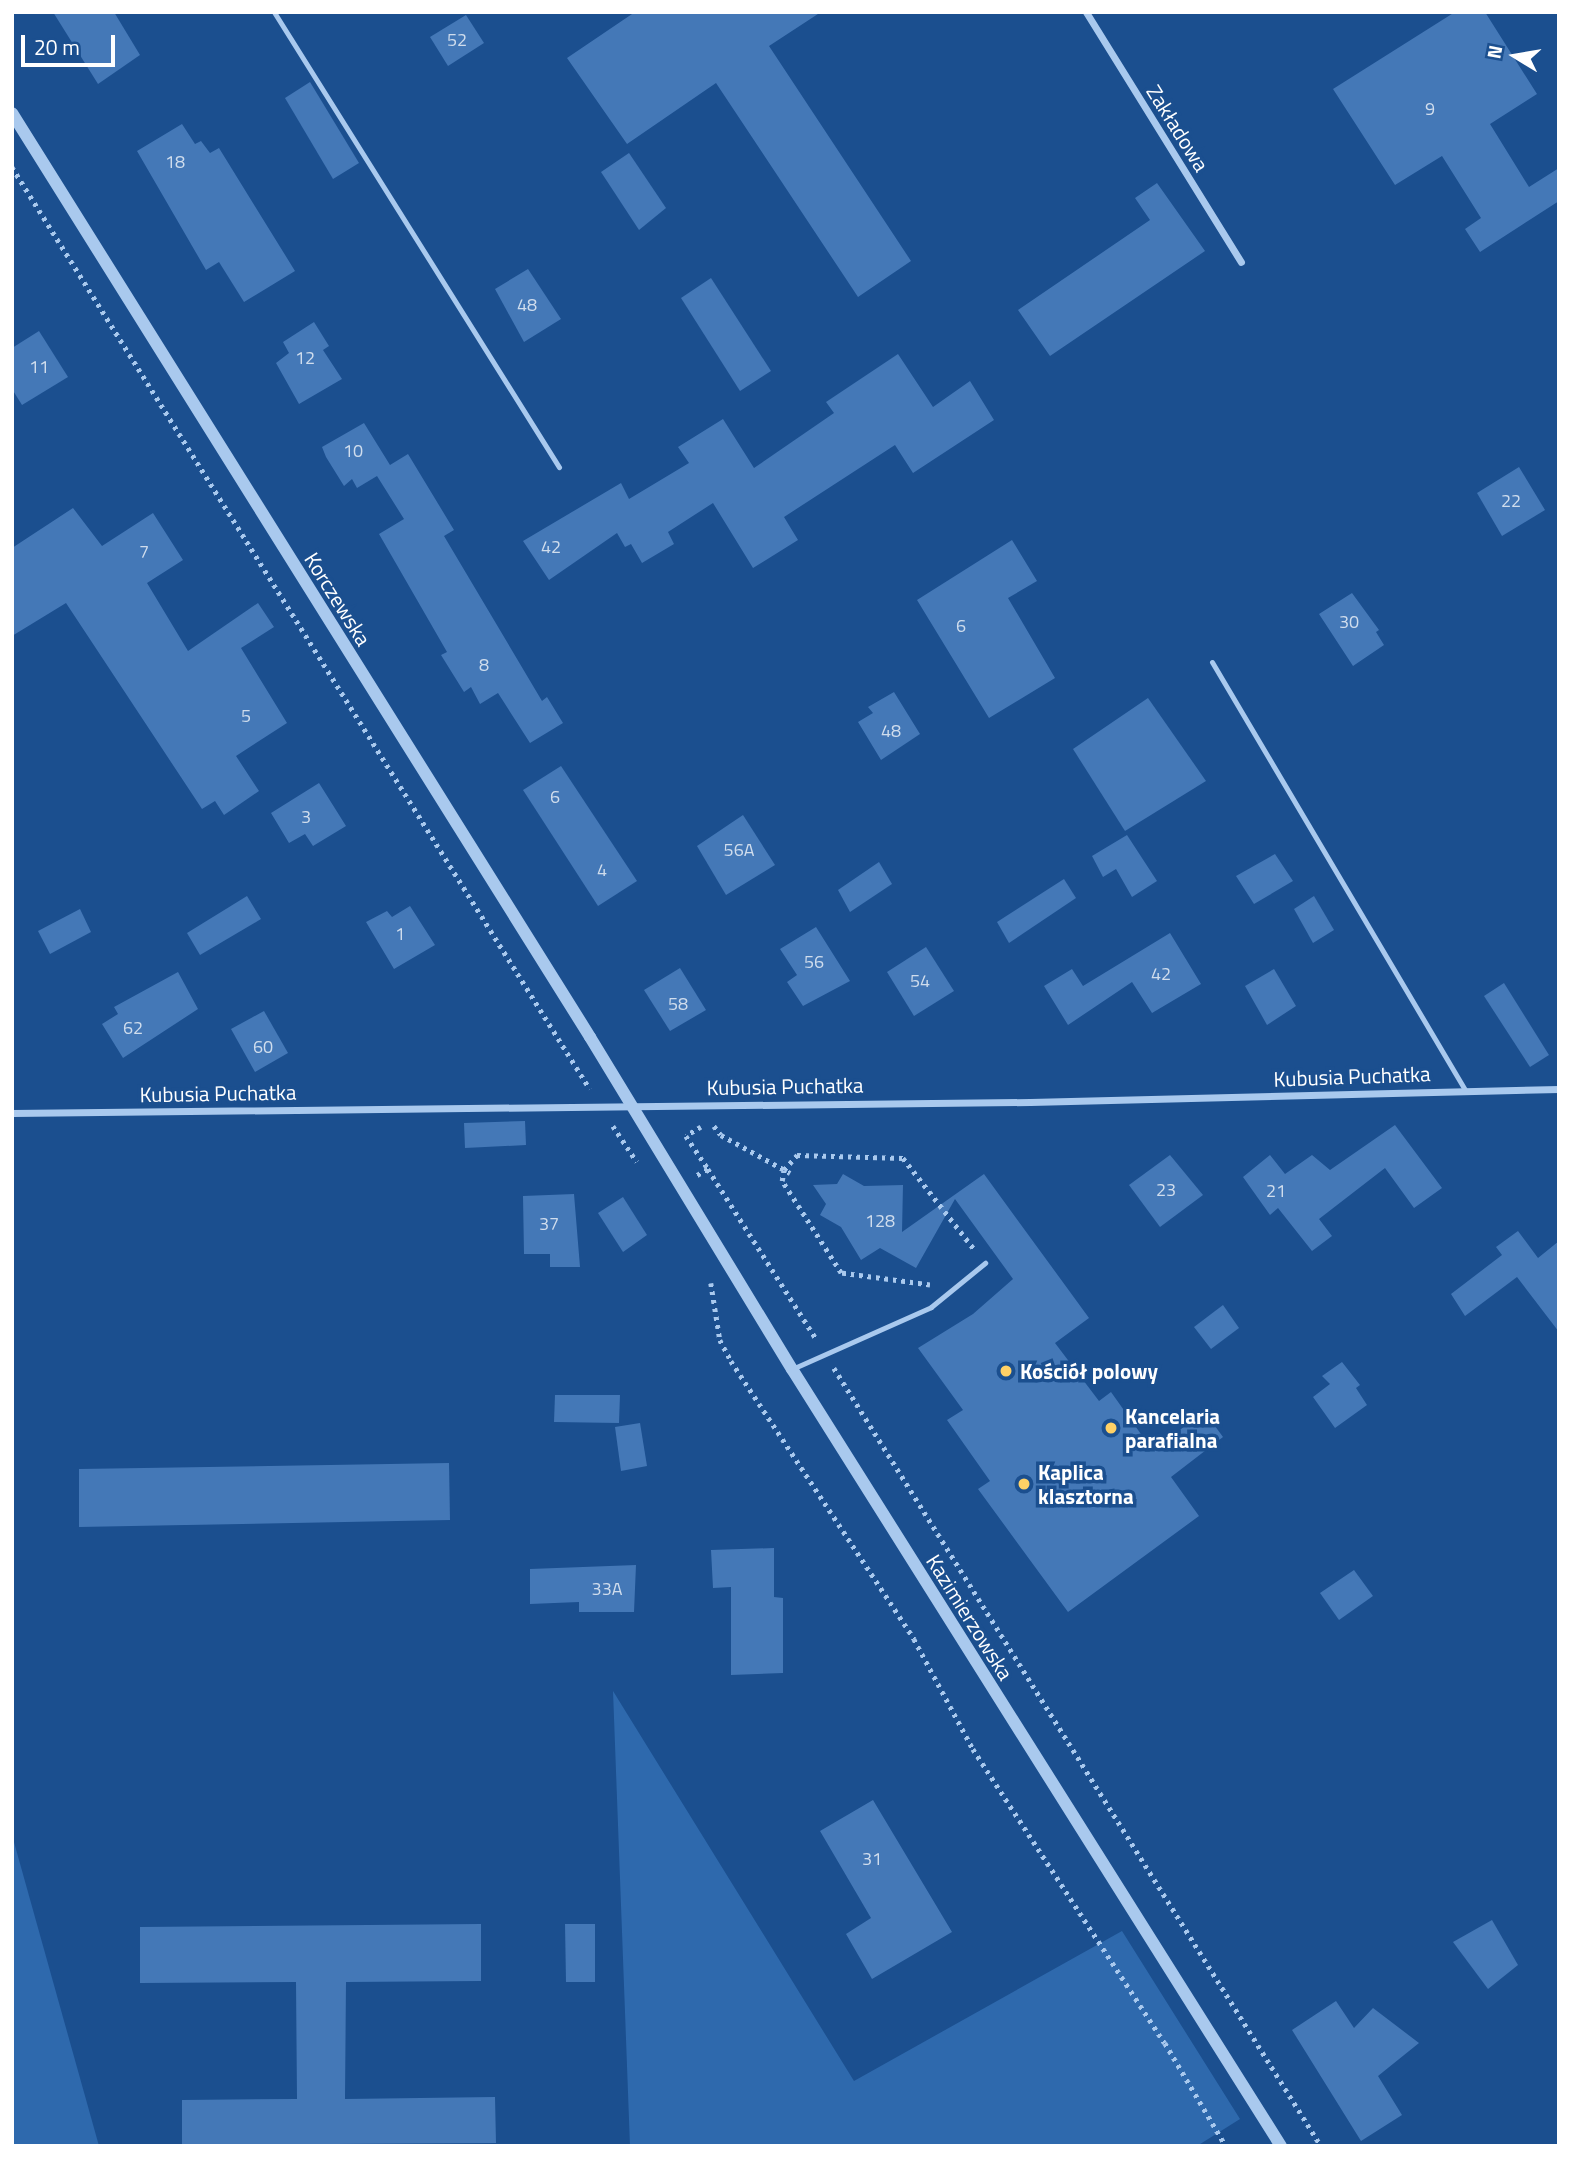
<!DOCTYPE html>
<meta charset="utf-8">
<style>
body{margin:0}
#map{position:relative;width:1571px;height:2158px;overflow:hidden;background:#1b4f8f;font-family:"Titillium Web",sans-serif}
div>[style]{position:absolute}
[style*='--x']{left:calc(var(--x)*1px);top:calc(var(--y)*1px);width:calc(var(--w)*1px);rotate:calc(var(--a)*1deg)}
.green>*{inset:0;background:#2e69ad}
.building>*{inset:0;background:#4478b7}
.path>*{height:4.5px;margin-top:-2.25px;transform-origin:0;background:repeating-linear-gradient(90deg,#a9c9ee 0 3.5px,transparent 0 8.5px)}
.service>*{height:5px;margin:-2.5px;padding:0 2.5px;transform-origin:2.5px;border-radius:2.5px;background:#a9c9ee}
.minor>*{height:7px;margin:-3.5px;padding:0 3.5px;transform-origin:3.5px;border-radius:3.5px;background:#a9c9ee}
.tertiary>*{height:12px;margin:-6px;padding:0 6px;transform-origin:6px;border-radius:6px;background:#a9c9ee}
.dots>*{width:19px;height:19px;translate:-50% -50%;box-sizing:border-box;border:4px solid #1b4f8f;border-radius:50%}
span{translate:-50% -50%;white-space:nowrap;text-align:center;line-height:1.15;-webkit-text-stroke:7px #1b4f8f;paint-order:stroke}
.number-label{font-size:18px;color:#d0dded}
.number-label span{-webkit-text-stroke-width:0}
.street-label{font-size:21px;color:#fff}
.poi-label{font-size:21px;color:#fff;font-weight:700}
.left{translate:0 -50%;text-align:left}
.frame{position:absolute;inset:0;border:14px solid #fff;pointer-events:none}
.north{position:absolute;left:1480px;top:21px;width:70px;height:70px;-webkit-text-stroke:5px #1b4f8f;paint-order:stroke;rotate:281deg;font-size:19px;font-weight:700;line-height:28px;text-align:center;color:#fff}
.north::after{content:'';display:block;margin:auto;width:24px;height:32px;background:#fff;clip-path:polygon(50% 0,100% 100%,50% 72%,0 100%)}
.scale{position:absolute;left:21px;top:35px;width:94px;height:32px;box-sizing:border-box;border:4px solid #fff;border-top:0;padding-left:9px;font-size:21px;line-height:24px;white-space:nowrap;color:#fff;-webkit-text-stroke:5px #1b4f8f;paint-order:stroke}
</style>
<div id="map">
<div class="green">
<i style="clip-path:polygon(613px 1691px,854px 2081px,1122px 1931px,1240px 2119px,1197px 2146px,630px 2146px)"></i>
<i style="clip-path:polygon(12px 1835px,99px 2146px,12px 2146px)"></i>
</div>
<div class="building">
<i style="clip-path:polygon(53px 12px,114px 12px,140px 55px,98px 84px)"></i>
<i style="clip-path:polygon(635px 12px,821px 12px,769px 46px,911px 261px,858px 297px,716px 83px,627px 144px,567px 58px)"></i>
<i style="clip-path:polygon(1455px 12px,1485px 12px,1537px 94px,1490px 124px,1529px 187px,1559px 168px,1559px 201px,1480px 252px,1465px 229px,1481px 218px,1442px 156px,1395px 185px,1333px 89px)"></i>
<i style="clip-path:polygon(466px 15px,484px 43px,448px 66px,430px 37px)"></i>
<i style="clip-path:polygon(310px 82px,359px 163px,333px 179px,285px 98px)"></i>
<i style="clip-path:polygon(182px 124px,195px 144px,201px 141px,210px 153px,219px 148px,295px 271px,244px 302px,219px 262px,206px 270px,137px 151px)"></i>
<i style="clip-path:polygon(629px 153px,666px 208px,639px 230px,601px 172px)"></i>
<i style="clip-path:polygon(1157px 183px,1205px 251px,1050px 356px,1018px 310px,1150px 220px,1135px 198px)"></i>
<i style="clip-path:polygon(528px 269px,561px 319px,524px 342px,495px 289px)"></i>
<i style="clip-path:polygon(711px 278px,771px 371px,740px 391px,681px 298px)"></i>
<i style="clip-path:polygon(314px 322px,329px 346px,323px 350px,342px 379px,299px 404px,276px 363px,289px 353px,283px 342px)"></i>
<i style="clip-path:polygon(39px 331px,68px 377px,22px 405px,12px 389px,12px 348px)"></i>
<i style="clip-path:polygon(898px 354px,933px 407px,970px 381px,994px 420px,913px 473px,895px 445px,784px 517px,798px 540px,753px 568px,713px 503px,668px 532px,674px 544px,642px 563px,631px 544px,625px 547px,617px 533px,549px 580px,523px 541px,621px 483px,629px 499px,689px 463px,678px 447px,723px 419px,754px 468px,834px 413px,826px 402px)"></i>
<i style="clip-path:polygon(364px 423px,390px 465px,408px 454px,454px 530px,444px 536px,542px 701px,547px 697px,563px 723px,530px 743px,498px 693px,480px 704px,471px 687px,464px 692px,441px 655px,447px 652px,379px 534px,404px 519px,377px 476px,357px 488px,352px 479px,344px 486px,326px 457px,322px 447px)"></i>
<i style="clip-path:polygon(1519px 467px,1545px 510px,1502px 536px,1477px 493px)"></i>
<i style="clip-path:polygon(73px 508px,102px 546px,153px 513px,183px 560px,147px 583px,188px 651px,258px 603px,274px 627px,241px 648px,287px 723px,236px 756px,259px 791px,224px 815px,215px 801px,202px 809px,66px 603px,12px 636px,12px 548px)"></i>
<i style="clip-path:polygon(1012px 540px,1037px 581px,1008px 598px,1055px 678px,989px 718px,917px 600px)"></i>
<i style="clip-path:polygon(1352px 593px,1379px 630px,1376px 632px,1384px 645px,1353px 666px,1319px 614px)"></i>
<i style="clip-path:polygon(894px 692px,920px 734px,881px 760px,858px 722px,873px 713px,868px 707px)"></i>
<i style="clip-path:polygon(1148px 698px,1206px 781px,1125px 831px,1073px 749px)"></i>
<i style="clip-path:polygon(561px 766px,637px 881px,598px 906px,523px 790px)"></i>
<i style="clip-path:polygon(319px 783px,346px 826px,313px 846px,305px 834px,289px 843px,271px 813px)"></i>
<i style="clip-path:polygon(743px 815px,775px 865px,726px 895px,697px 846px)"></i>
<i style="clip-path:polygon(1127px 835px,1157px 881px,1132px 897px,1116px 869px,1103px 877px,1092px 856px)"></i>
<i style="clip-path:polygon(1275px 854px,1293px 881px,1254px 904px,1236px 876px)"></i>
<i style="clip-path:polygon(879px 862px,892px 884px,850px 912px,838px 890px)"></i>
<i style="clip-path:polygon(1064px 879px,1076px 898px,1009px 943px,997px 922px)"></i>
<i style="clip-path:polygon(247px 896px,261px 919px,200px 955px,187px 933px)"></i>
<i style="clip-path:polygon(1314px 896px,1334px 930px,1313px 943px,1294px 909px)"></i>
<i style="clip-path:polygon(410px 906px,435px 945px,394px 969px,366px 922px,387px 911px,392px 917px)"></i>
<i style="clip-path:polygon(80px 909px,91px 932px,50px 954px,38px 931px)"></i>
<i style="clip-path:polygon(816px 927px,850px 981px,803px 1006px,787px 982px,797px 975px,780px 949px)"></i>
<i style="clip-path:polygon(1170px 933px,1201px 984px,1152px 1013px,1132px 982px,1068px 1025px,1044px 986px,1072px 969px,1083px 986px)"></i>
<i style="clip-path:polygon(926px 947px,954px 991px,914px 1016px,887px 972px)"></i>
<i style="clip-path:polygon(680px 968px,706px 1010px,670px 1031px,644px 990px)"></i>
<i style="clip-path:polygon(1274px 969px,1296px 1006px,1267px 1025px,1245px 986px)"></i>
<i style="clip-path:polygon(178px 972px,198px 1009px,123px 1058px,102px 1024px,118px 1014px,114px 1007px)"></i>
<i style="clip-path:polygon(1504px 983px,1549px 1055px,1530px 1067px,1484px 996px)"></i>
<i style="clip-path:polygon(264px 1011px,288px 1053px,255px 1072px,231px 1029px)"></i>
<i style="clip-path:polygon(525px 1121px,526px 1145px,465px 1148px,464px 1123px)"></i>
<i style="clip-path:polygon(1395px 1125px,1442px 1188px,1414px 1208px,1385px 1168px,1319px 1219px,1332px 1236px,1312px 1251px,1278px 1208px,1270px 1215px,1243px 1177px,1270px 1155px,1285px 1174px,1312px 1155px,1330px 1170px)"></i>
<i style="clip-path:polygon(1170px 1155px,1203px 1195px,1160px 1227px,1129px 1185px)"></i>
<i style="clip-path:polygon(843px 1174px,864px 1186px,903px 1185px,902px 1232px,984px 1174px,1089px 1318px,1055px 1343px,1099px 1401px,1111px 1392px,1153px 1451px,1204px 1411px,1223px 1437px,1171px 1477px,1199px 1516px,1068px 1612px,978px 1489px,990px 1481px,947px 1420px,963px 1410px,918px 1348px,973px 1314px,1013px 1279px,955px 1199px,916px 1268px,880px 1248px,861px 1260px,841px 1227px,820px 1215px,826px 1204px,813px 1185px,837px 1184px)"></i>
<i style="clip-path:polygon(574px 1194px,580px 1267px,550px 1267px,550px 1254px,524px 1254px,523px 1196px)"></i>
<i style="clip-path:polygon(623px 1197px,647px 1235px,623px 1252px,598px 1213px)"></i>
<i style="clip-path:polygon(1518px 1231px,1538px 1258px,1559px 1241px,1559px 1332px,1517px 1277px,1465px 1316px,1451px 1294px,1502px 1255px,1496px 1247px)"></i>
<i style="clip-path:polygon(1223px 1305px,1239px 1328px,1211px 1349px,1194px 1327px)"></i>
<i style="clip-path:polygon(1342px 1362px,1360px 1385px,1356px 1388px,1367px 1405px,1335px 1428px,1313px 1397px,1330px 1384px,1322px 1376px)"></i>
<i style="clip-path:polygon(555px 1395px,620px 1395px,619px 1423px,554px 1422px)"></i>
<i style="clip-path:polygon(640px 1423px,647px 1466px,621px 1471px,615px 1427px)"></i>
<i style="clip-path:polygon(449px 1463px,450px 1520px,79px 1527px,79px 1469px)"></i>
<i style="clip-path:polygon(774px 1548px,774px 1597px,783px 1598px,783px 1673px,731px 1675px,731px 1587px,713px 1588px,711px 1550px)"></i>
<i style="clip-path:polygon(636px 1565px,634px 1612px,579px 1612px,579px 1602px,530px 1604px,530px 1569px)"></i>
<i style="clip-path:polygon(1354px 1570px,1373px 1596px,1339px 1620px,1320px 1593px)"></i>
<i style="clip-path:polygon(873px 1800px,952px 1932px,872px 1979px,846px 1934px,871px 1918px,820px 1831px)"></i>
<i style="clip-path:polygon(1492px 1920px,1518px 1965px,1488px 1989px,1453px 1942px)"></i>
<i style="clip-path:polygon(481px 1924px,481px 1981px,346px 1982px,345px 2099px,495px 2097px,496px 2143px,182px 2145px,182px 2100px,297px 2099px,296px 1982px,140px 1983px,140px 1927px)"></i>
<i style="clip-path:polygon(565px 1924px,595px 1924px,595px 1982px,566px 1982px)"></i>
<i style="clip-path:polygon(1336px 2001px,1354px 2028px,1373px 2008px,1419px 2043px,1378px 2076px,1402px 2115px,1361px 2141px,1292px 2030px)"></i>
</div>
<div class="path">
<i style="--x:12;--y:167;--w:1088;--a:57.92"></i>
<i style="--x:613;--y:1126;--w:43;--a:56.3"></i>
<i style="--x:714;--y:1126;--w:11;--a:52"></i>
<i style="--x:721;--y:1135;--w:79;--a:28.8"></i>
<i style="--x:701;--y:1127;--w:17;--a:149"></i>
<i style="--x:686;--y:1136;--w:40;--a:56"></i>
<i style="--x:697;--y:1175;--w:13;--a:-29"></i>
<i style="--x:708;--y:1169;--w:203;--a:57.5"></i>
<i style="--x:711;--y:1283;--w:58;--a:81"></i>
<i style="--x:720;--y:1340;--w:24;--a:62"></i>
<i style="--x:731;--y:1361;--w:333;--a:56.6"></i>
<i style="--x:914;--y:1639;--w:125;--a:61.8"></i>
<i style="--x:973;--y:1749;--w:351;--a:56.9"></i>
<i style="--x:1165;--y:2043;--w:120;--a:59.4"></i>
<i style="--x:930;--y:1285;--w:90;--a:-172.3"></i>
<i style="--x:841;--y:1273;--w:109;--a:-122.7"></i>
<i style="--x:782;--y:1181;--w:11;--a:-80"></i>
<i style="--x:784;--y:1170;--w:20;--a:-49"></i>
<i style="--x:797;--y:1155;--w:106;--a:1.6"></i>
<i style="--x:903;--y:1158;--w:117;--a:52"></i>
<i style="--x:834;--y:1368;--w:918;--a:57.95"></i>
</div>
<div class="service">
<i style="--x:274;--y:12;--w:537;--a:57.94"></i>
<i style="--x:1212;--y:662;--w:499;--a:59.4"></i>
<i style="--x:792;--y:1369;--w:152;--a:-24"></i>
<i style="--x:931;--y:1307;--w:70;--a:-39.2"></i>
</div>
<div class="minor">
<i style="--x:1086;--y:12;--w:294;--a:58.2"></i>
<i style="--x:12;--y:1113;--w:1018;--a:-0.62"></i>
<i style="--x:1030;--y:1102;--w:529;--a:-1.41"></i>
</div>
<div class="tertiary">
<i style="--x:12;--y:113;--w:1090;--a:57.97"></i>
<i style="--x:590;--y:1037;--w:389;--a:58.7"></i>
<i style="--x:792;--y:1369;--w:918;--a:57.82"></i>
</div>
<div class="dots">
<i style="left:1006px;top:1371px;background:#ffd166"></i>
<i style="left:1111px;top:1428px;background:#ffd166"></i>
<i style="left:1024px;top:1484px;background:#ffd166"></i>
</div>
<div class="number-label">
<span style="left:457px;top:40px">52</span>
<span style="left:1430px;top:109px">9</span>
<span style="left:175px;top:162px">18</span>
<span style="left:527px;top:305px">48</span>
<span style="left:305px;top:358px">12</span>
<span style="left:39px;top:367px">11</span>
<span style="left:353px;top:451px">10</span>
<span style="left:1511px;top:501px">22</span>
<span style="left:551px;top:547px">42</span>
<span style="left:144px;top:552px">7</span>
<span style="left:1349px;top:622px">30</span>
<span style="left:961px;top:626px">6</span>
<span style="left:484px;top:665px">8</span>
<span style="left:246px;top:716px">5</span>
<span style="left:891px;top:731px">48</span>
<span style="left:555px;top:797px">6</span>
<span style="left:306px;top:817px">3</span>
<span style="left:739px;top:850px">56A</span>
<span style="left:602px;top:870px">4</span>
<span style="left:400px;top:934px">1</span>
<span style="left:814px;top:962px">56</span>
<span style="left:1161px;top:974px">42</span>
<span style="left:920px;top:981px">54</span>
<span style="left:678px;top:1004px">58</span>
<span style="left:133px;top:1028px">62</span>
<span style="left:263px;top:1047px">60</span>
<span style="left:1166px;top:1190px">23</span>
<span style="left:1276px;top:1191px">21</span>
<span style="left:880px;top:1221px">128</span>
<span style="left:549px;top:1224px">37</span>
<span style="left:607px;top:1589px">33A</span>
<span style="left:872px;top:1859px">31</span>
</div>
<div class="street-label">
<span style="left:1178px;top:128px;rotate:58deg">Zakładowa</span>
<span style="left:338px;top:599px;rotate:58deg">Korczewska</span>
<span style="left:1352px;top:1076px;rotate:-2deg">Kubusia Puchatka</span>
<span style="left:785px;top:1086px;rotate:-1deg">Kubusia Puchatka</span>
<span style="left:218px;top:1093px;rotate:-1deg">Kubusia Puchatka</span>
<span style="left:970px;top:1617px;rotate:58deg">Kazimierzowska</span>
</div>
<div class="poi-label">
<span class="left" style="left:1020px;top:1371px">Kościół polowy</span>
<span class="left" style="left:1125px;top:1428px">Kancelaria<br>parafialna</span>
<span class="left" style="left:1038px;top:1484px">Kaplica<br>klasztorna</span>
</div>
<div class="frame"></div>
<div class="north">N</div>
<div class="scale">20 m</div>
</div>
